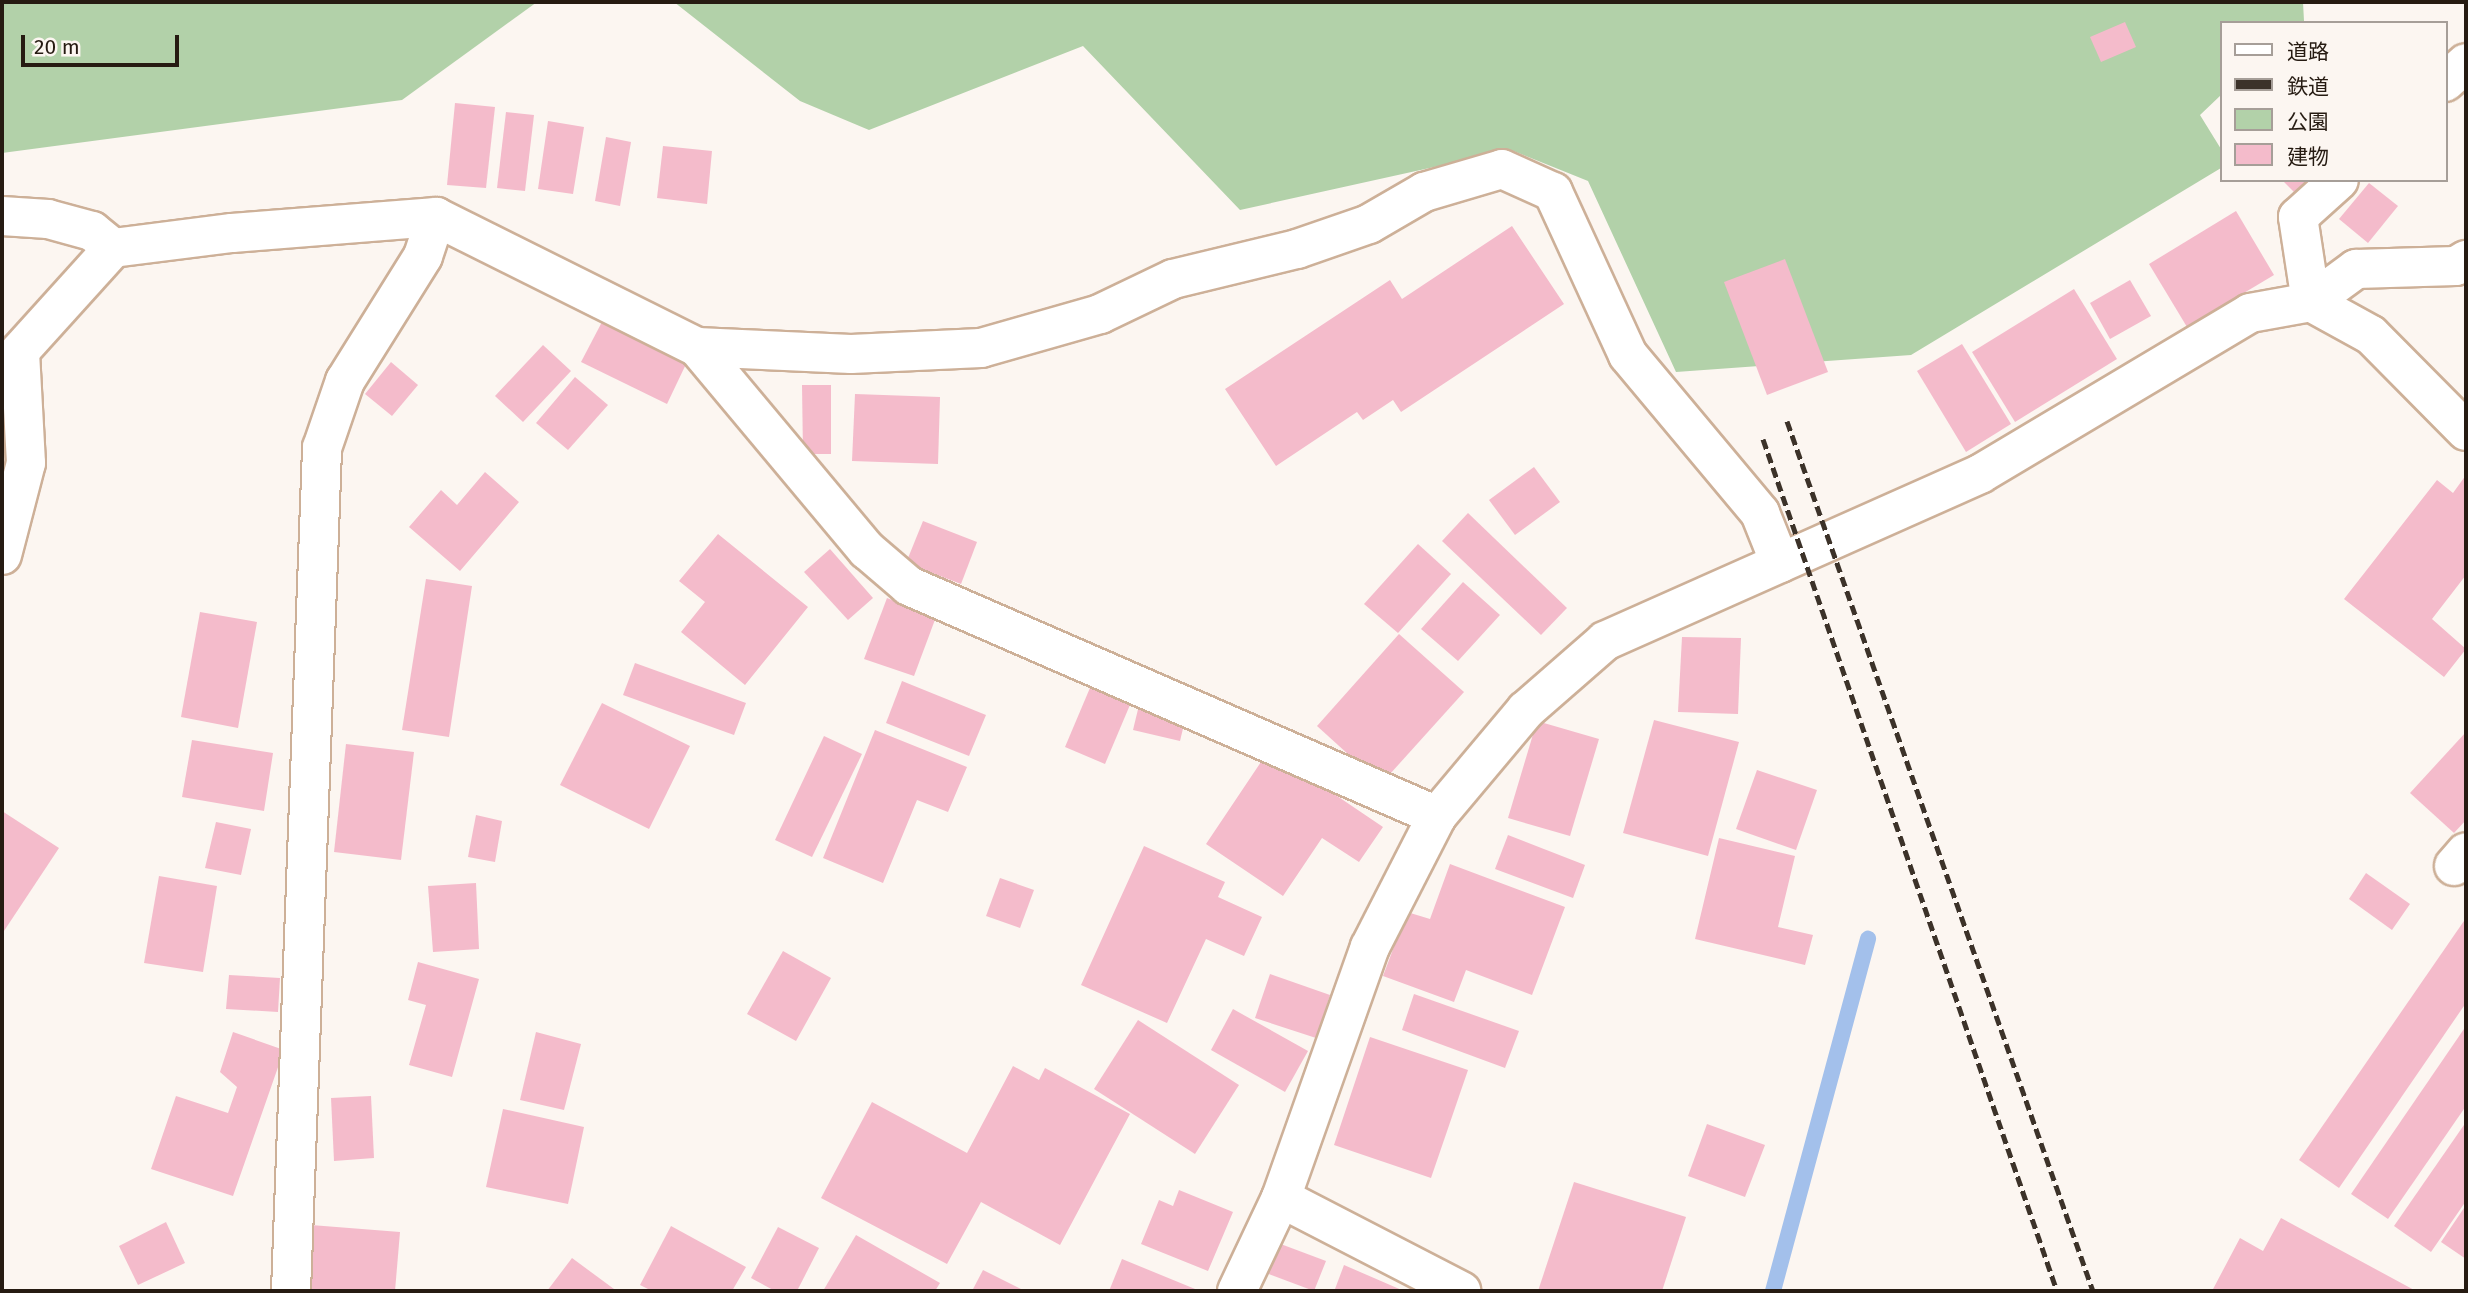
<!DOCTYPE html>
<meta charset="utf-8">
<style>
body{margin:0}
#map{position:relative;width:2468px;height:1293px;overflow:hidden;background:#fcf6f1;font-family:"Fira Sans","Noto Sans JP",sans-serif}
div>[style]{position:absolute}
[style*='--x']{left:calc(var(--x)*1px);top:calc(var(--y)*1px);width:calc(var(--w)*1px);rotate:calc(var(--a)*1deg)}
.green>*{inset:0;background:#b2d1a9}
.stream>*{height:16px;margin:-8px;padding:0 8px;transform-origin:8px;border-radius:8px;background:#a3c0eb}
.building>*{inset:0;background:#f4bbcb}
.roads{filter:drop-shadow(2px 0 #cdb098) drop-shadow(-2px 0 #cdb098) drop-shadow(0 2px #cdb098) drop-shadow(0 -2px #cdb098)}
.street>*{height:38px;margin:-19px;padding:0 19px;transform-origin:19px;border-radius:19px;background:#fff}
.rail>*{height:5px;margin-top:-2.5px;transform-origin:0;background:repeating-linear-gradient(90deg,#3c3229 0 10px,transparent 0 15px)}
span{translate:-50% -50%;white-space:nowrap;text-align:center;line-height:1.15;-webkit-text-stroke:7px #fcf6f1;paint-order:stroke}
.frame{position:absolute;inset:0;border:4px solid #261b12;pointer-events:none}
.legend{position:absolute;left:2220px;top:21px;width:228px;height:161px;box-sizing:border-box;background:#fcf6f1;border:2px solid #a69e98;margin:0;padding:9px 12px;list-style:none;font-size:21px;color:#261b12}
.legend li{display:flex;align-items:center;gap:14px;height:35px}
.legend b{width:35px;border:2px solid #a69e98}
.scale{position:absolute;left:21px;top:35px;width:158px;height:32px;box-sizing:border-box;border:4px solid #261b12;border-top:0;padding-left:9px;font-size:21px;line-height:24px;white-space:nowrap;color:#261b12;-webkit-text-stroke:5px #fcf6f1;paint-order:stroke}
</style>
<div id="map">
<div class="green">
<i style="clip-path:polygon(2px 2px,537px 2px,402px 100px,2px 153px)"></i>
<i style="clip-path:polygon(674px 2px,2303px 2px,2304px 21px,2221px 23px,2221px 95px,2200px 115px,2221px 149px,2221px 168px,1911px 355px,1676px 372px,1588px 181px,1511px 150px,1240px 210px,1083px 46px,869px 130px,800px 101px)"></i>
</div>
<div class="stream">
<i style="--x:1773;--y:1291;--w:365;--a:-74.9"></i>
</div>
<div class="building">
<i style="clip-path:polygon(2125px 22px,2136px 47px,2101px 62px,2090px 37px)"></i>
<i style="clip-path:polygon(455px 103px,495px 107px,486px 188px,447px 185px)"></i>
<i style="clip-path:polygon(506px 112px,534px 115px,525px 191px,497px 188px)"></i>
<i style="clip-path:polygon(548px 121px,584px 127px,573px 194px,538px 189px)"></i>
<i style="clip-path:polygon(606px 137px,631px 142px,620px 206px,595px 201px)"></i>
<i style="clip-path:polygon(663px 146px,712px 151px,707px 204px,657px 198px)"></i>
<i style="clip-path:polygon(2282px 180px,2309px 180px,2296px 194px)"></i>
<i style="clip-path:polygon(2369px 183px,2398px 206px,2368px 243px,2339px 219px)"></i>
<i style="clip-path:polygon(2236px 211px,2274px 275px,2187px 327px,2149px 264px)"></i>
<i style="clip-path:polygon(1512px 226px,1564px 304px,1401px 412px,1393px 400px,1363px 420px,1357px 412px,1276px 466px,1225px 389px,1390px 280px,1402px 299px)"></i>
<i style="clip-path:polygon(1785px 259px,1828px 372px,1767px 395px,1724px 282px)"></i>
<i style="clip-path:polygon(2130px 280px,2151px 316px,2110px 339px,2090px 303px)"></i>
<i style="clip-path:polygon(2074px 289px,2117px 359px,2015px 422px,1972px 352px)"></i>
<i style="clip-path:polygon(603px 320px,687px 362px,667px 404px,581px 362px)"></i>
<i style="clip-path:polygon(1962px 344px,2011px 424px,1966px 452px,1917px 371px)"></i>
<i style="clip-path:polygon(543px 345px,571px 371px,523px 422px,495px 396px)"></i>
<i style="clip-path:polygon(391px 362px,418px 385px,392px 416px,365px 394px)"></i>
<i style="clip-path:polygon(575px 377px,608px 405px,568px 450px,536px 423px)"></i>
<i style="clip-path:polygon(802px 385px,831px 385px,831px 454px,803px 454px)"></i>
<i style="clip-path:polygon(855px 394px,940px 397px,938px 464px,852px 461px)"></i>
<i style="clip-path:polygon(1534px 467px,1560px 502px,1515px 535px,1489px 500px)"></i>
<i style="clip-path:polygon(485px 472px,519px 502px,460px 571px,409px 527px,441px 490px,457px 505px)"></i>
<i style="clip-path:polygon(2466px 475px,2466px 575px,2432px 619px,2466px 649px,2444px 677px,2344px 599px,2437px 480px,2453px 493px)"></i>
<i style="clip-path:polygon(1468px 513px,1567px 608px,1541px 635px,1442px 541px)"></i>
<i style="clip-path:polygon(923px 521px,977px 542px,961px 584px,906px 563px)"></i>
<i style="clip-path:polygon(718px 534px,808px 607px,745px 685px,681px 632px,705px 602px,679px 581px)"></i>
<i style="clip-path:polygon(1418px 544px,1451px 574px,1398px 633px,1364px 604px)"></i>
<i style="clip-path:polygon(830px 549px,873px 598px,848px 620px,804px 572px)"></i>
<i style="clip-path:polygon(426px 579px,472px 586px,449px 737px,402px 730px)"></i>
<i style="clip-path:polygon(1463px 582px,1500px 615px,1458px 661px,1421px 629px)"></i>
<i style="clip-path:polygon(887px 598px,936px 617px,914px 676px,864px 659px)"></i>
<i style="clip-path:polygon(200px 612px,257px 622px,238px 728px,181px 717px)"></i>
<i style="clip-path:polygon(1399px 634px,1464px 692px,1381px 784px,1317px 726px)"></i>
<i style="clip-path:polygon(1682px 637px,1741px 638px,1738px 714px,1678px 712px)"></i>
<i style="clip-path:polygon(635px 663px,746px 703px,734px 735px,623px 695px)"></i>
<i style="clip-path:polygon(1095px 676px,1135px 693px,1105px 764px,1065px 747px)"></i>
<i style="clip-path:polygon(902px 681px,986px 715px,969px 756px,886px 723px)"></i>
<i style="clip-path:polygon(1140px 701px,1187px 712px,1180px 741px,1133px 730px)"></i>
<i style="clip-path:polygon(602px 703px,690px 746px,649px 829px,560px 785px)"></i>
<i style="clip-path:polygon(1654px 720px,1739px 742px,1708px 856px,1623px 833px)"></i>
<i style="clip-path:polygon(1537px 721px,1599px 739px,1570px 836px,1508px 818px)"></i>
<i style="clip-path:polygon(875px 730px,967px 767px,948px 812px,917px 800px,883px 883px,823px 858px)"></i>
<i style="clip-path:polygon(2466px 732px,2466px 820px,2454px 833px,2410px 793px)"></i>
<i style="clip-path:polygon(824px 736px,862px 754px,812px 857px,775px 840px)"></i>
<i style="clip-path:polygon(192px 740px,273px 753px,264px 811px,182px 797px)"></i>
<i style="clip-path:polygon(346px 744px,414px 752px,401px 860px,334px 852px)"></i>
<i style="clip-path:polygon(1269px 750px,1383px 827px,1359px 862px,1322px 838px,1283px 896px,1206px 844px)"></i>
<i style="clip-path:polygon(1757px 770px,1817px 790px,1796px 850px,1736px 829px)"></i>
<i style="clip-path:polygon(2px 811px,59px 848px,2px 934px)"></i>
<i style="clip-path:polygon(476px 815px,502px 821px,495px 862px,468px 857px)"></i>
<i style="clip-path:polygon(216px 822px,251px 829px,241px 875px,205px 868px)"></i>
<i style="clip-path:polygon(1508px 835px,1585px 865px,1573px 898px,1495px 869px)"></i>
<i style="clip-path:polygon(1719px 838px,1795px 856px,1778px 927px,1813px 935px,1805px 965px,1695px 939px)"></i>
<i style="clip-path:polygon(1144px 846px,1225px 882px,1218px 897px,1262px 917px,1244px 956px,1206px 939px,1167px 1023px,1081px 985px)"></i>
<i style="clip-path:polygon(1450px 864px,1565px 907px,1532px 995px,1466px 970px,1454px 1002px,1383px 976px,1407px 912px,1430px 919px)"></i>
<i style="clip-path:polygon(2366px 873px,2410px 904px,2392px 930px,2349px 899px)"></i>
<i style="clip-path:polygon(159px 876px,217px 886px,203px 972px,144px 963px)"></i>
<i style="clip-path:polygon(1000px 878px,1034px 890px,1020px 928px,986px 916px)"></i>
<i style="clip-path:polygon(476px 883px,479px 949px,433px 952px,428px 886px)"></i>
<i style="clip-path:polygon(2466px 918px,2466px 1003px,2339px 1188px,2299px 1160px)"></i>
<i style="clip-path:polygon(783px 951px,831px 978px,796px 1041px,747px 1014px)"></i>
<i style="clip-path:polygon(418px 962px,479px 979px,452px 1077px,409px 1065px,426px 1005px,408px 1000px)"></i>
<i style="clip-path:polygon(1270px 974px,1330px 995px,1316px 1038px,1255px 1018px)"></i>
<i style="clip-path:polygon(229px 975px,280px 978px,278px 1012px,226px 1009px)"></i>
<i style="clip-path:polygon(1414px 994px,1519px 1031px,1505px 1068px,1402px 1030px)"></i>
<i style="clip-path:polygon(1233px 1009px,1308px 1051px,1285px 1092px,1211px 1050px)"></i>
<i style="clip-path:polygon(1138px 1020px,1239px 1085px,1195px 1154px,1094px 1089px)"></i>
<i style="clip-path:polygon(2466px 1026px,2466px 1106px,2388px 1219px,2351px 1194px)"></i>
<i style="clip-path:polygon(233px 1032px,284px 1050px,233px 1196px,151px 1169px,176px 1096px,228px 1113px,237px 1087px,220px 1072px)"></i>
<i style="clip-path:polygon(536px 1032px,581px 1044px,564px 1110px,520px 1100px)"></i>
<i style="clip-path:polygon(1370px 1037px,1468px 1070px,1431px 1178px,1334px 1145px)"></i>
<i style="clip-path:polygon(1013px 1066px,1039px 1080px,1045px 1068px,1130px 1114px,1060px 1245px,981px 1202px,947px 1264px,821px 1198px,872px 1102px,967px 1153px)"></i>
<i style="clip-path:polygon(371px 1096px,374px 1158px,334px 1161px,331px 1098px)"></i>
<i style="clip-path:polygon(503px 1109px,584px 1127px,568px 1204px,486px 1187px)"></i>
<i style="clip-path:polygon(2466px 1122px,2466px 1201px,2431px 1252px,2394px 1226px)"></i>
<i style="clip-path:polygon(1707px 1124px,1765px 1145px,1745px 1197px,1688px 1176px)"></i>
<i style="clip-path:polygon(1574px 1182px,1686px 1217px,1662px 1291px,1538px 1291px)"></i>
<i style="clip-path:polygon(1179px 1190px,1233px 1212px,1208px 1271px,1141px 1244px,1159px 1200px,1173px 1206px)"></i>
<i style="clip-path:polygon(2466px 1205px,2466px 1259px,2441px 1242px)"></i>
<i style="clip-path:polygon(2281px 1218px,2416px 1291px,2212px 1291px,2240px 1238px,2263px 1251px)"></i>
<i style="clip-path:polygon(166px 1222px,185px 1263px,138px 1285px,119px 1246px)"></i>
<i style="clip-path:polygon(311px 1225px,400px 1232px,395px 1291px,306px 1291px)"></i>
<i style="clip-path:polygon(671px 1226px,746px 1267px,732px 1291px,652px 1291px,640px 1285px)"></i>
<i style="clip-path:polygon(778px 1227px,819px 1248px,797px 1291px,775px 1291px,751px 1278px)"></i>
<i style="clip-path:polygon(856px 1235px,940px 1283px,935px 1291px,823px 1291px)"></i>
<i style="clip-path:polygon(1278px 1243px,1326px 1261px,1314px 1291px,1266px 1273px)"></i>
<i style="clip-path:polygon(572px 1258px,614px 1289px,613px 1291px,547px 1291px)"></i>
<i style="clip-path:polygon(1122px 1259px,1200px 1291px,1109px 1291px)"></i>
<i style="clip-path:polygon(1344px 1265px,1404px 1291px,1340px 1291px,1335px 1289px)"></i>
<i style="clip-path:polygon(983px 1270px,1025px 1291px,972px 1291px)"></i>
</div>
<div class="roads">
<div class="street">
<i style="--x:2445;--y:82;--w:28;--a:-42"></i>
<i style="--x:2;--y:216;--w:46;--a:3.7"></i>
<i style="--x:48;--y:219;--w:46;--a:15.3"></i>
<i style="--x:92;--y:231;--w:27;--a:39"></i>
<i style="--x:2311;--y:302;--w:68;--a:28.8"></i>
<i style="--x:2371;--y:335;--w:135;--a:45.3"></i>
<i style="--x:2311;--y:302;--w:86;--a:-98.7"></i>
<i style="--x:2298;--y:217;--w:55;--a:-42.1"></i>
<i style="--x:697;--y:347;--w:154;--a:2.6"></i>
<i style="--x:851;--y:354;--w:130;--a:-2.6"></i>
<i style="--x:981;--y:348;--w:124;--a:-15.9"></i>
<i style="--x:1100;--y:314;--w:81;--a:-25.6"></i>
<i style="--x:1173;--y:279;--w:128;--a:-13.6"></i>
<i style="--x:1297;--y:249;--w:76;--a:-19.1"></i>
<i style="--x:1369;--y:224;--w:64;--a:-30.2"></i>
<i style="--x:1424;--y:192;--w:81;--a:-16.4"></i>
<i style="--x:1502;--y:169;--w:56;--a:24.3"></i>
<i style="--x:1553;--y:192;--w:179;--a:65.3"></i>
<i style="--x:1628;--y:355;--w:206;--a:50.1"></i>
<i style="--x:1760;--y:513;--w:54;--a:68.2"></i>
<i style="--x:2;--y:555;--w:95;--a:-75.4"></i>
<i style="--x:26;--y:463;--w:112;--a:-93.1"></i>
<i style="--x:20;--y:351;--w:139;--a:-47.9"></i>
<i style="--x:113;--y:248;--w:120;--a:-7.2"></i>
<i style="--x:232;--y:233;--w:205;--a:-4.5"></i>
<i style="--x:436;--y:217;--w:292;--a:26.5"></i>
<i style="--x:697;--y:347;--w:265;--a:50.1"></i>
<i style="--x:867;--y:550;--w:55;--a:40.6"></i>
<i style="--x:909;--y:586;--w:576;--a:23.54"></i>
<i style="--x:2454;--y:866;--w:18;--a:-49"></i>
<i style="--x:1281;--y:1198;--w:203;--a:27.3"></i>
<i style="--x:291;--y:1291;--w:844;--a:-87.89"></i>
<i style="--x:322;--y:448;--w:71;--a:-71.1"></i>
<i style="--x:345;--y:381;--w:147;--a:-58"></i>
<i style="--x:423;--y:256;--w:41;--a:-71.6"></i>
<i style="--x:1237;--y:1291;--w:103;--a:-64.7"></i>
<i style="--x:1281;--y:1198;--w:266;--a:-70.5"></i>
<i style="--x:1370;--y:947;--w:147;--a:-62.9"></i>
<i style="--x:1437;--y:816;--w:138;--a:-50"></i>
<i style="--x:1526;--y:710;--w:105;--a:-41.1"></i>
<i style="--x:1605;--y:641;--w:411;--a:-24"></i>
<i style="--x:1980;--y:474;--w:314;--a:-30.8"></i>
<i style="--x:2250;--y:313;--w:62;--a:-10.2"></i>
<i style="--x:2311;--y:302;--w:56;--a:-36.3"></i>
<i style="--x:2356;--y:269;--w:100;--a:-1.7"></i>
<i style="--x:2456;--y:266;--w:12;--a:-31"></i>
</div>
</div>
<div class="rail">
<i style="--x:1787;--y:421;--w:922;--a:70.62"></i>
<i style="--x:1763;--y:439;--w:901;--a:70.96"></i>
</div>
<div class="frame"></div>
<ul class="legend">
<li><b style="height:9px;background:#fff"></b>道路</li>
<li><b style="height:9px;background:#3c3229"></b>鉄道</li>
<li><b style="height:19px;background:#b2d1a9"></b>公園</li>
<li><b style="height:19px;background:#f4bbcb"></b>建物</li>
</ul>
<div class="scale">20 m</div>
</div>
